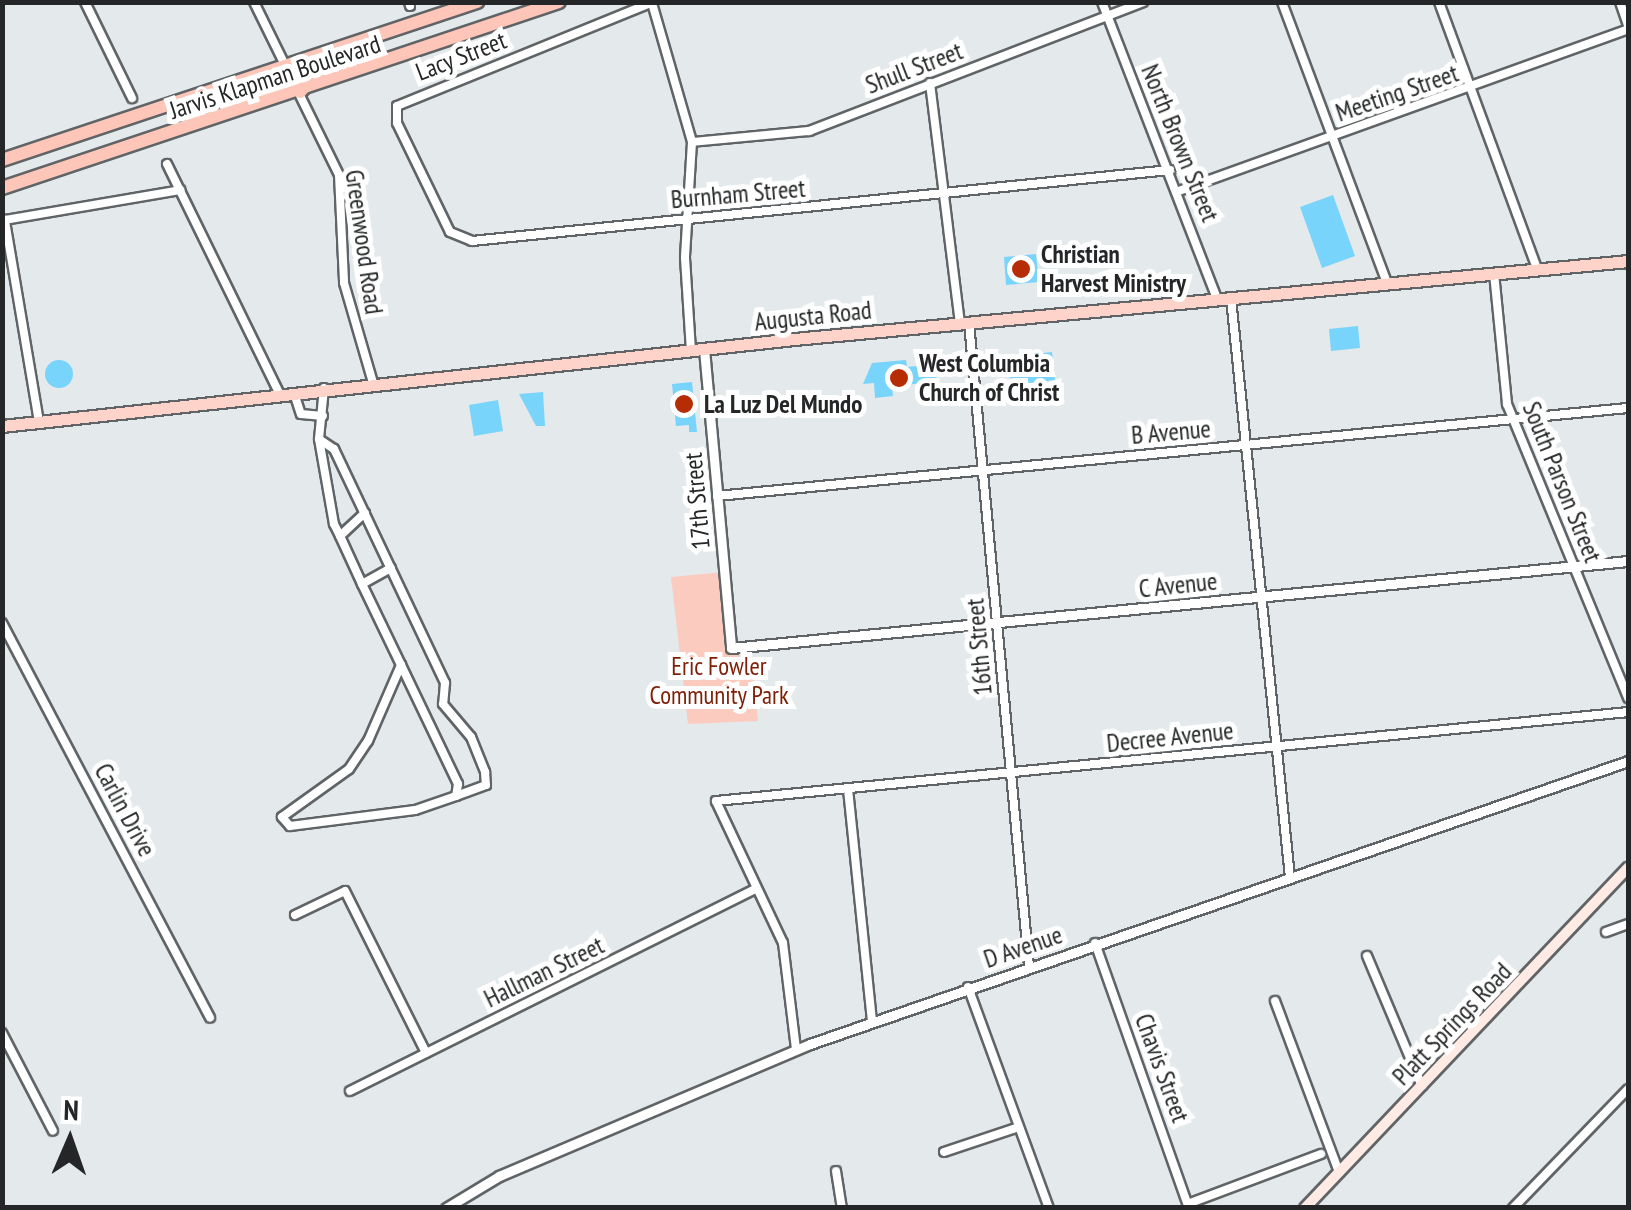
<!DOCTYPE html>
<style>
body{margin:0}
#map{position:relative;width:1631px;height:1210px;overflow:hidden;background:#e4e9eb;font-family:"PT Sans Narrow",sans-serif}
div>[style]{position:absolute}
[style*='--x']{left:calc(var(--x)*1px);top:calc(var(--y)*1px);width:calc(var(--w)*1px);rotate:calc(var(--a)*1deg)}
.green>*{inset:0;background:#fccbbf}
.building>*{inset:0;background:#79d4fc}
.round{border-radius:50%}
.roads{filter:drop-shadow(2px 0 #606466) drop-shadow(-2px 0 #606466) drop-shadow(0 2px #606466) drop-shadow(0 -2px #606466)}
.minor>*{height:8px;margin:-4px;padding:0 4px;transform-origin:4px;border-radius:4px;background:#fff}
.tertiary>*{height:9px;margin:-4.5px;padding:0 4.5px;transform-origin:4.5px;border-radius:4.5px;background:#fff}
.secondary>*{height:10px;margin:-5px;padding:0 5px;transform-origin:5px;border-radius:5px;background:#ffeae4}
.primary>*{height:11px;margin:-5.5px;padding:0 5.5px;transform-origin:5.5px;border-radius:5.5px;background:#fed4ca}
.trunk>*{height:12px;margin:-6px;padding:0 6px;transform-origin:6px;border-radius:6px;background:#fec6b8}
.dots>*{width:28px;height:28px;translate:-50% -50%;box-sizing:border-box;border:5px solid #fff;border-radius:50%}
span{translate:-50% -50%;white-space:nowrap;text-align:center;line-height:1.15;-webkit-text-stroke:10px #fff;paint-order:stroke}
.street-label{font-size:25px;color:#242627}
.poi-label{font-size:25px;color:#242627;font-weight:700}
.left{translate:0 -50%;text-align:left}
.park-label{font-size:25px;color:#7e1f06}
.frame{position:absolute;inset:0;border:5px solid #242627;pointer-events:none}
.north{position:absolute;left:20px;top:1090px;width:100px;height:100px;-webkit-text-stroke:8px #fff;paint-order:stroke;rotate:2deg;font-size:28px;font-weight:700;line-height:40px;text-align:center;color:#242627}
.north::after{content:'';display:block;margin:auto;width:35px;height:45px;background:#242627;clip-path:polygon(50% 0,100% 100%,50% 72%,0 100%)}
</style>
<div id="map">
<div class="green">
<i style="clip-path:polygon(724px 572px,731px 648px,751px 647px,758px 721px,688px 724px,671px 577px)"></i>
</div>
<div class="building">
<i style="clip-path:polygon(1333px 195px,1355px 256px,1322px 268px,1300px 207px)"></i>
<i style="clip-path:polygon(1036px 254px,1039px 282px,1006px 285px,1004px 257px)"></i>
<i style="clip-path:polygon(1358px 326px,1360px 348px,1331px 351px,1329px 329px)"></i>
<i style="clip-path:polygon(1052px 352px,1055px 380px,1011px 385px,1008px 357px)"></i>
<i style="clip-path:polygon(906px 360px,907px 367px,935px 364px,937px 382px,892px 386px,893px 396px,875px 398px,874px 383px,863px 384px,872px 363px)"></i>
<i class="round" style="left:45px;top:360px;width:28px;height:28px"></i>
<i style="clip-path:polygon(692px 382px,697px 432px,689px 432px,689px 425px,676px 426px,672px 384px)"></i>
<i style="clip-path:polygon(543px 392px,545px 426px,536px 426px,519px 394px)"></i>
<i style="clip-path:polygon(498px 400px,503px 431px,474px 436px,469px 405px)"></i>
</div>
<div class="roads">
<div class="minor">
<i style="--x:85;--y:2;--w:107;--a:63.9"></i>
<i style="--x:254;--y:2;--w:193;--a:63.8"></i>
<i style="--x:339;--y:175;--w:108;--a:87.3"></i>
<i style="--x:344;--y:283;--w:104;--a:73.8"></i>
<i style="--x:409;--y:2;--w:4;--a:76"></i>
<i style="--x:653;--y:2;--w:276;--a:157.9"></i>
<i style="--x:397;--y:106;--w:17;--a:90"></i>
<i style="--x:397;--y:123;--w:121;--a:64.1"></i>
<i style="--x:450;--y:232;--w:24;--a:22"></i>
<i style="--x:472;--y:241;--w:702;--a:-5.81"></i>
<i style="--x:1102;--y:2;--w:318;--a:68.8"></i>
<i style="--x:1282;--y:2;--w:300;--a:69.5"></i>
<i style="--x:1439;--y:2;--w:284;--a:69.8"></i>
<i style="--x:1620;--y:2;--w:24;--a:71"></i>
<i style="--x:652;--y:3;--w:145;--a:73.9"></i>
<i style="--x:692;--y:142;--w:116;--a:93.5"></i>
<i style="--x:685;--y:258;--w:92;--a:86.3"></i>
<i style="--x:930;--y:83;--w:243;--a:82.9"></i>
<i style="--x:692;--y:142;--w:118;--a:-5.4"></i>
<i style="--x:809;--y:131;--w:358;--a:-21.1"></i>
<i style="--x:167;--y:164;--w:255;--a:63.9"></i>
<i style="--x:1179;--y:191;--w:477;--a:-19.8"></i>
<i style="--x:1494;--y:273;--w:132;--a:84.3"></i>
<i style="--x:1507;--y:404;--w:318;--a:67.6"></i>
<i style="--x:1231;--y:298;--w:583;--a:84.19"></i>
<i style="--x:969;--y:323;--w:646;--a:84.67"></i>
<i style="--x:324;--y:388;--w:51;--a:95.6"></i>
<i style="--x:319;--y:439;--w:86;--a:80"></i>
<i style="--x:334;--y:524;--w:13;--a:63"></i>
<i style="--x:340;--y:536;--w:53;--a:65.4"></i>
<i style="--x:362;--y:584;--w:90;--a:64.3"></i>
<i style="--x:401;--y:665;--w:132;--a:64.4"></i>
<i style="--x:458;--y:784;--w:12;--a:99"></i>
<i style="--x:456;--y:796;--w:43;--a:161.1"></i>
<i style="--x:415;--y:810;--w:126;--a:172.7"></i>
<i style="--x:290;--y:826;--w:12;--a:-132"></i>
<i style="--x:282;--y:817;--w:82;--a:-35.6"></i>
<i style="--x:349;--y:769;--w:34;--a:-56"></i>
<i style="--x:368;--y:741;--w:83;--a:-66.5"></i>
<i style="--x:294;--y:393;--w:22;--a:72"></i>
<i style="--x:301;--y:414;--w:22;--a:5"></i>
<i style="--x:39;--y:422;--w:205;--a:-99.6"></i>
<i style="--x:5;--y:220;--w:178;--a:-9.7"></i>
<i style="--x:319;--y:439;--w:18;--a:34"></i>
<i style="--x:334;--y:449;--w:259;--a:64.6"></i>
<i style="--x:445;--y:683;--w:21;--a:95"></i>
<i style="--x:443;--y:704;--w:43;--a:49.7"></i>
<i style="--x:471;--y:737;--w:38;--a:68"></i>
<i style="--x:485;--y:772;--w:13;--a:86"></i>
<i style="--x:486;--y:785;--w:32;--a:160"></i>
<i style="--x:717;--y:496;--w:915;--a:-5.52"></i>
<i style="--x:340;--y:536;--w:34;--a:-43"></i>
<i style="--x:362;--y:584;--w:33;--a:-29"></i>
<i style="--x:2;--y:623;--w:446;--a:62.2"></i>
<i style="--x:848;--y:789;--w:234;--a:84.1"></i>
<i style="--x:295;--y:915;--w:55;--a:-25.6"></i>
<i style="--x:345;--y:891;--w:181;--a:63.4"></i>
<i style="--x:1606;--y:932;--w:23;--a:-20"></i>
<i style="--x:1095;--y:943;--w:281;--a:70.5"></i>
<i style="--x:1367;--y:956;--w:141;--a:67.1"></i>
<i style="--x:968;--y:987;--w:235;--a:69.9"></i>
<i style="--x:1275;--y:1001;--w:183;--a:69.5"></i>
<i style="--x:2;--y:1033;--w:110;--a:62.5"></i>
<i style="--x:796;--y:1049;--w:107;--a:-97"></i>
<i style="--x:783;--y:943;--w:157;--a:-115.3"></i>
<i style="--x:716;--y:801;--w:916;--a:-5.57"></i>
<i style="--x:350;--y:1091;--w:453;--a:-26.5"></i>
<i style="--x:944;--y:1152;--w:79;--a:-18.4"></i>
<i style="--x:836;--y:1171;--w:37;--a:81"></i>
<i style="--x:1190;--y:1203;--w:140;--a:-20.5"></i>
<i style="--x:1513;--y:1208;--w:165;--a:-46"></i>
</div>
<div class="tertiary">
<i style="--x:704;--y:349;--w:300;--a:84.8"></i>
<i style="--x:731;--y:648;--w:901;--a:-5.54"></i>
<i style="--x:446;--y:1208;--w:62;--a:-31.1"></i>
<i style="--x:499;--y:1176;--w:338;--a:-23"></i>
<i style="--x:810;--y:1044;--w:866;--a:-19.08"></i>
</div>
<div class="secondary">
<i style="--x:1305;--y:1208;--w:469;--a:-46.5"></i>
</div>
<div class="primary">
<i style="--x:2;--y:426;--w:797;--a:-6.27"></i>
<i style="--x:794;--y:339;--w:838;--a:-5.34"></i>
</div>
<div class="trunk">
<i style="--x:300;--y:92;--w:25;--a:-48"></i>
<i style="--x:317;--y:73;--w:54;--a:-26.6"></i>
<i style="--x:237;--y:105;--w:46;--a:-26"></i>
<i style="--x:278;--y:85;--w:20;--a:-63"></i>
<i style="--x:2;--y:160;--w:501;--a:-18.4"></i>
<i style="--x:2;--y:188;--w:587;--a:-18.47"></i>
</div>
</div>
<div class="dots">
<i style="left:1021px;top:269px;background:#b62c04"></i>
<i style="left:899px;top:378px;background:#b62c04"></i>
<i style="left:684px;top:404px;background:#b62c04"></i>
</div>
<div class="street-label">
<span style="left:461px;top:56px;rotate:-21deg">Lacy Street</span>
<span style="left:914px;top:68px;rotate:-21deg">Shull Street</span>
<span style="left:275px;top:77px;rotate:-18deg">Jarvis Klapman Boulevard</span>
<span style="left:1397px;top:93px;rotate:-19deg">Meeting Street</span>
<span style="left:1180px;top:143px;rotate:68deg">North Brown Street</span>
<span style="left:738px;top:194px;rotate:-5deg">Burnham Street</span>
<span style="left:364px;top:242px;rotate:82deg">Greenwood Road</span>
<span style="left:813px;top:316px;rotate:-6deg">Augusta Road</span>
<span style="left:1171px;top:432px;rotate:-5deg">B Avenue</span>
<span style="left:1562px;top:482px;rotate:68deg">South Parson Street</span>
<span style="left:697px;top:501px;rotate:-95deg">17th Street</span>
<span style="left:1178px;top:585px;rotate:-6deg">C Avenue</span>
<span style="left:979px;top:647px;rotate:-95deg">16th Street</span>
<span style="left:1170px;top:737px;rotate:-6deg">Decree Avenue</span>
<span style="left:125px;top:810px;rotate:62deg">Carlin Drive</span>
<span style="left:1023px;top:947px;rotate:-19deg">D Avenue</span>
<span style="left:544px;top:972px;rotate:-26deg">Hallman Street</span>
<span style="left:1452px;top:1024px;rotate:-46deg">Platt Springs Road</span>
<span style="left:1162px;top:1068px;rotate:70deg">Chavis Street</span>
</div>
<div class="poi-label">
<span class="left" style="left:1041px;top:269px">Christian<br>Harvest Ministry</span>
<span class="left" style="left:919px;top:378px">West Columbia<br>Church of Christ</span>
<span class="left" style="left:704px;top:404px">La Luz Del Mundo</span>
</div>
<div class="park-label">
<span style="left:719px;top:681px">Eric Fowler<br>Community Park</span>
</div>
<div class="frame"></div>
<div class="north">N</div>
</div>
